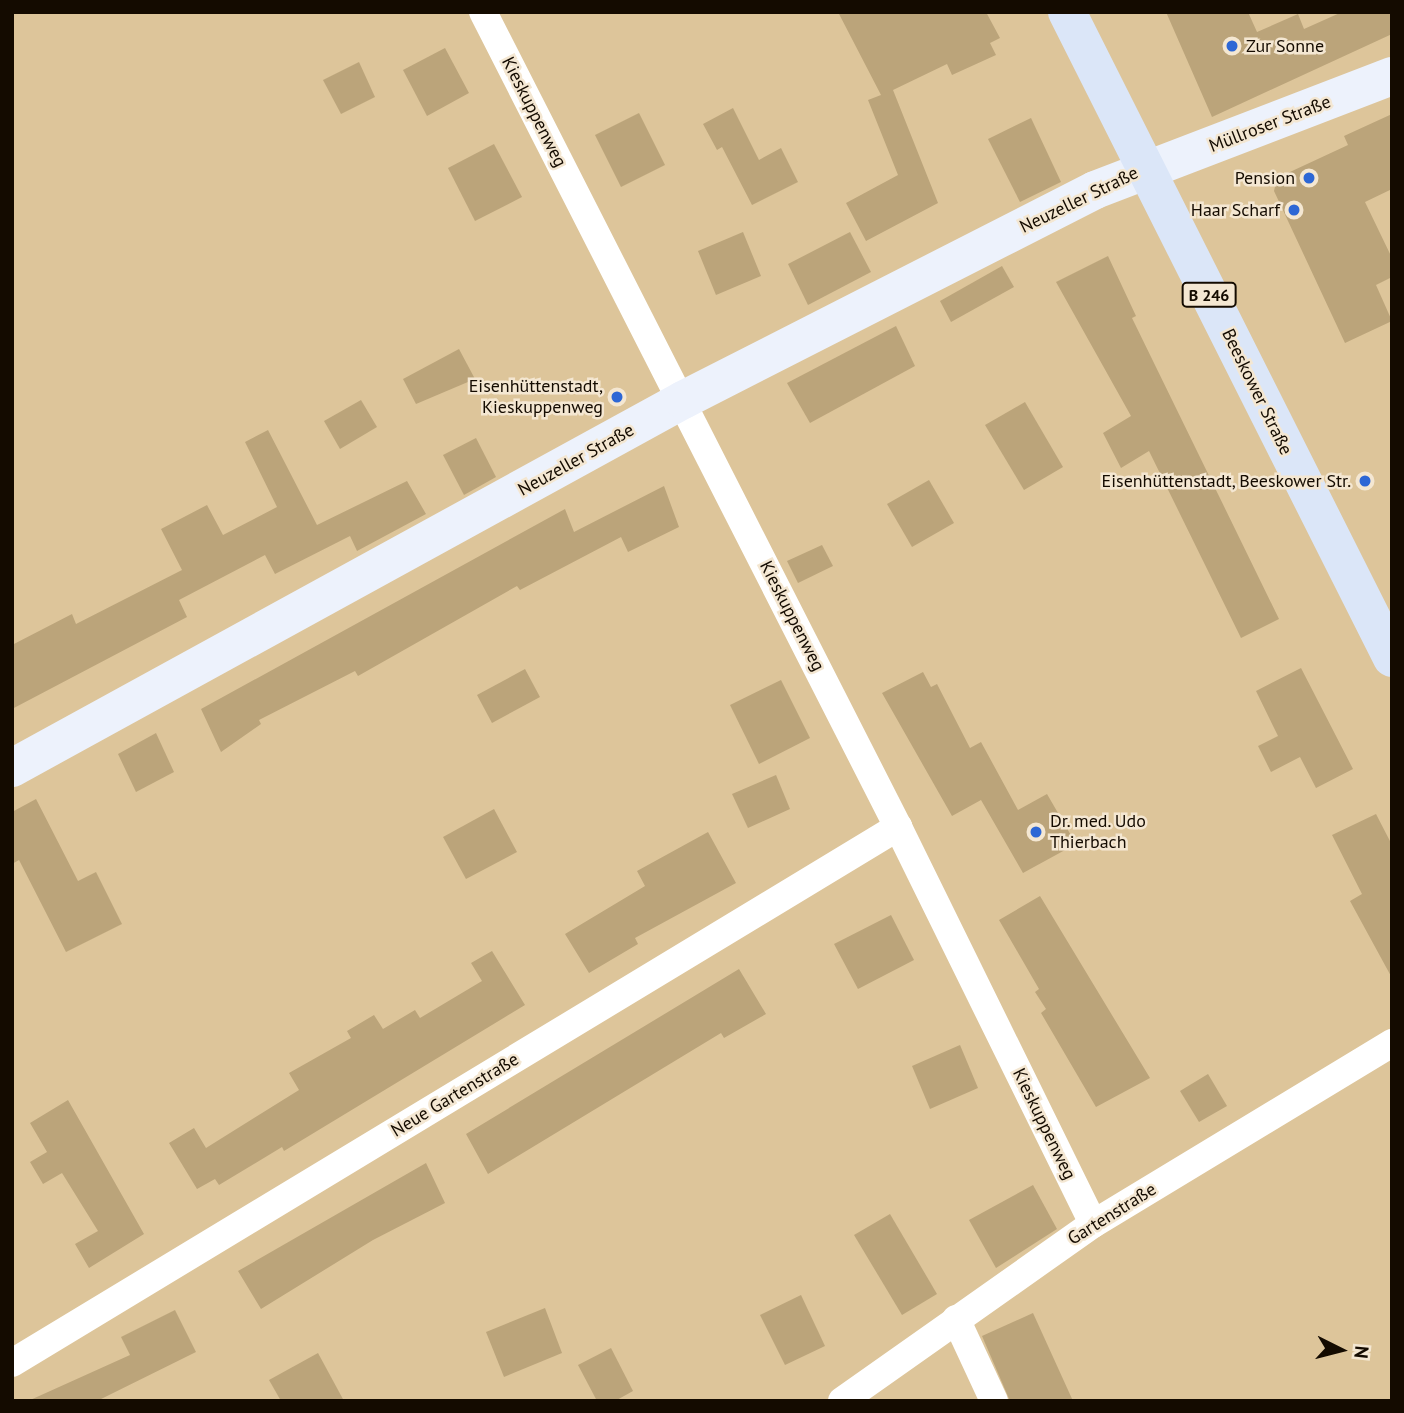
<!DOCTYPE html>
<meta charset="utf-8">
<style>
body{margin:0}
#map{position:relative;width:1404px;height:1413px;overflow:hidden;background:#ddc59a;font-family:"PT Sans",sans-serif}
div>[style]{position:absolute}
[style*='--x']{left:calc(var(--x)*1px);top:calc(var(--y)*1px);width:calc(var(--w)*1px);rotate:calc(var(--a)*1deg)}
.building>*{inset:0;background:#bba47a}
.minor>*{height:28px;margin:-14px;padding:0 14px;transform-origin:14px;border-radius:14px;background:#fff}
.secondary>*{height:38px;margin:-19px;padding:0 19px;transform-origin:19px;border-radius:19px;background:#edf2fc}
.primary>*{height:38px;margin:-19px;padding:0 19px;transform-origin:19px;border-radius:19px;background:#dbe6f8}
.dots>*{width:19px;height:19px;translate:-50% -50%;box-sizing:border-box;border:4px solid #f4e7d2;border-radius:50%}
span{translate:-50% -50%;white-space:nowrap;text-align:center;line-height:1.15;-webkit-text-stroke:5px #f4e7d2;paint-order:stroke}
.shield-label span{padding:2px 5px;background:#f4e7d2;border:2px solid;border-radius:5px;-webkit-text-stroke-width:0}
.shield-label{font-size:16px;color:#140b00;font-weight:700}
.poi-label{font-size:18px;color:#140b00}
.left{translate:0 -50%;text-align:left}
.right{translate:-100% -50%;text-align:right}
.street-label{font-size:18px;color:#140b00}
.frame{position:absolute;inset:0;border:14px solid #140b00;pointer-events:none}
.north{position:absolute;left:1306px;top:1315px;width:70px;height:70px;-webkit-text-stroke:5px #f4e7d2;paint-order:stroke;rotate:96deg;font-size:19px;font-weight:700;line-height:28px;text-align:center;color:#140b00}
.north::after{content:'';display:block;margin:auto;width:24px;height:32px;background:#140b00;clip-path:polygon(50% 0,100% 100%,50% 72%,0 100%)}
</style>
<div id="map">
<div class="building">
<i style="clip-path:polygon(838px 12px,986px 12px,1000px 38px,990px 43px,996px 55px,952px 75px,947px 64px,893px 90px,938px 203px,866px 241px,846px 203px,898px 175px,868px 100px,881px 95px)"></i>
<i style="clip-path:polygon(1166px 12px,1248px 12px,1257px 32px,1298px 14px,1304px 29px,1342px 12px,1392px 12px,1392px 34px,1212px 117px)"></i>
<i style="clip-path:polygon(445px 48px,469px 93px,427px 116px,403px 70px)"></i>
<i style="clip-path:polygon(359px 62px,375px 97px,341px 114px,323px 80px)"></i>
<i style="clip-path:polygon(733px 108px,759px 160px,781px 148px,798px 182px,752px 205px,722px 147px,717px 150px,703px 124px)"></i>
<i style="clip-path:polygon(639px 113px,665px 165px,621px 187px,595px 135px)"></i>
<i style="clip-path:polygon(1392px 114px,1392px 189px,1365px 202px,1392px 258px,1392px 277px,1376px 285px,1392px 321px,1345px 343px,1274px 191px,1277px 178px,1348px 145px,1344px 136px)"></i>
<i style="clip-path:polygon(1031px 118px,1061px 182px,1020px 202px,988px 139px)"></i>
<i style="clip-path:polygon(494px 144px,522px 197px,475px 221px,448px 168px)"></i>
<i style="clip-path:polygon(743px 232px,761px 276px,716px 295px,698px 251px)"></i>
<i style="clip-path:polygon(850px 232px,871px 272px,808px 305px,788px 264px)"></i>
<i style="clip-path:polygon(1108px 256px,1136px 316px,1132px 318px,1279px 619px,1241px 638px,1149px 451px,1121px 468px,1103px 433px,1131px 416px,1056px 282px)"></i>
<i style="clip-path:polygon(1002px 266px,1014px 287px,951px 322px,940px 301px)"></i>
<i style="clip-path:polygon(896px 326px,915px 366px,810px 423px,787px 383px)"></i>
<i style="clip-path:polygon(459px 349px,475px 379px,416px 404px,403px 379px)"></i>
<i style="clip-path:polygon(361px 400px,377px 427px,340px 449px,324px 421px)"></i>
<i style="clip-path:polygon(1025px 402px,1063px 467px,1024px 490px,985px 425px)"></i>
<i style="clip-path:polygon(268px 430px,317px 525px,407px 481px,426px 514px,357px 551px,350px 536px,275px 574px,265px 555px,179px 600px,187px 617px,12px 709px,12px 645px,72px 614px,76px 624px,182px 570px,161px 529px,207px 505px,223px 535px,277px 507px,245px 442px)"></i>
<i style="clip-path:polygon(476px 438px,496px 477px,464px 495px,443px 455px)"></i>
<i style="clip-path:polygon(929px 480px,954px 523px,912px 547px,887px 504px)"></i>
<i style="clip-path:polygon(664px 486px,679px 527px,628px 552px,621px 537px,520px 590px,517px 586px,358px 676px,355px 671px,259px 720px,261px 724px,221px 752px,201px 709px,565px 509px,574px 532px)"></i>
<i style="clip-path:polygon(822px 545px,833px 566px,798px 583px,787px 561px)"></i>
<i style="clip-path:polygon(1301px 668px,1353px 769px,1316px 788px,1300px 757px,1271px 772px,1258px 746px,1278px 736px,1256px 691px)"></i>
<i style="clip-path:polygon(525px 669px,540px 697px,492px 723px,477px 695px)"></i>
<i style="clip-path:polygon(923px 672px,931px 687px,937px 684px,970px 748px,981px 742px,1018px 810px,1047px 794px,1076px 844px,1023px 873px,981px 800px,952px 816px,882px 693px)"></i>
<i style="clip-path:polygon(781px 680px,810px 738px,759px 764px,730px 705px)"></i>
<i style="clip-path:polygon(156px 733px,174px 772px,136px 792px,118px 754px)"></i>
<i style="clip-path:polygon(776px 775px,790px 809px,748px 828px,732px 794px)"></i>
<i style="clip-path:polygon(36px 799px,78px 881px,96px 872px,122px 924px,66px 952px,19px 860px,12px 864px,12px 812px)"></i>
<i style="clip-path:polygon(494px 809px,517px 852px,466px 879px,443px 837px)"></i>
<i style="clip-path:polygon(1376px 814px,1392px 845px,1392px 978px,1350px 901px,1362px 894px,1332px 835px)"></i>
<i style="clip-path:polygon(708px 832px,736px 883px,635px 938px,638px 944px,589px 973px,565px 934px,645px 886px,637px 871px)"></i>
<i style="clip-path:polygon(1040px 896px,1150px 1078px,1096px 1107px,1041px 1013px,1046px 1009px,1035px 992px,1039px 989px,999px 920px)"></i>
<i style="clip-path:polygon(891px 915px,914px 960px,858px 989px,834px 944px)"></i>
<i style="clip-path:polygon(492px 951px,525px 1005px,284px 1151px,282px 1147px,219px 1185px,215px 1179px,197px 1189px,169px 1143px,194px 1128px,206px 1148px,299px 1090px,289px 1073px,351px 1038px,347px 1031px,374px 1015px,383px 1029px,415px 1010px,420px 1018px,482px 981px,471px 963px)"></i>
<i style="clip-path:polygon(739px 969px,766px 1014px,724px 1038px,721px 1033px,488px 1174px,466px 1134px)"></i>
<i style="clip-path:polygon(960px 1045px,978px 1088px,930px 1109px,912px 1066px)"></i>
<i style="clip-path:polygon(1208px 1074px,1227px 1106px,1199px 1122px,1180px 1091px)"></i>
<i style="clip-path:polygon(68px 1100px,144px 1234px,89px 1268px,75px 1244px,98px 1231px,62px 1173px,43px 1184px,30px 1162px,47px 1152px,30px 1123px)"></i>
<i style="clip-path:polygon(426px 1163px,445px 1203px,373px 1240px,261px 1309px,238px 1271px)"></i>
<i style="clip-path:polygon(1033px 1185px,1057px 1229px,996px 1268px,969px 1220px)"></i>
<i style="clip-path:polygon(890px 1214px,937px 1294px,902px 1315px,854px 1235px)"></i>
<i style="clip-path:polygon(801px 1295px,825px 1346px,785px 1365px,760px 1315px)"></i>
<i style="clip-path:polygon(545px 1308px,562px 1353px,504px 1377px,486px 1332px)"></i>
<i style="clip-path:polygon(175px 1310px,196px 1352px,97px 1401px,28px 1401px,130px 1355px,121px 1337px)"></i>
<i style="clip-path:polygon(1033px 1313px,1073px 1401px,1010px 1401px,982px 1336px)"></i>
<i style="clip-path:polygon(611px 1348px,633px 1391px,615px 1401px,597px 1401px,578px 1365px)"></i>
<i style="clip-path:polygon(318px 1353px,344px 1401px,281px 1401px,269px 1380px)"></i>
</div>
<div class="minor">
<i style="--x:483;--y:12;--w:915;--a:63.01"></i>
<i style="--x:898;--y:827;--w:442;--a:63.8"></i>
<i style="--x:956;--y:1319;--w:90;--a:65.1"></i>
<i style="--x:12;--y:1363;--w:1036;--a:-31.17"></i>
<i style="--x:842;--y:1401;--w:307;--a:-35.2"></i>
<i style="--x:1093;--y:1224;--w:350;--a:-31.2"></i>
</div>
<div class="secondary">
<i style="--x:12;--y:768;--w:765;--a:-28.74"></i>
<i style="--x:683;--y:400;--w:462;--a:-27"></i>
<i style="--x:1095;--y:190;--w:318;--a:-21"></i>
</div>
<div class="primary">
<i style="--x:1067;--y:12;--w:723;--a:63.29"></i>
</div>
<div class="dots">
<i style="left:1232px;top:46px;background:#2d67d5"></i>
<i style="left:1309px;top:178px;background:#2d67d5"></i>
<i style="left:1294px;top:210px;background:#2d67d5"></i>
<i style="left:617px;top:397px;background:#2d67d5"></i>
<i style="left:1365px;top:481px;background:#2d67d5"></i>
<i style="left:1036px;top:832px;background:#2d67d5"></i>
</div>
<div class="shield-label">
<span style="left:1209px;top:295px">B 246</span>
</div>
<div class="poi-label">
<span class="left" style="left:1246px;top:46px">Zur Sonne</span>
<span class="right" style="left:1295px;top:178px">Pension</span>
<span class="right" style="left:1280px;top:210px">Haar Scharf</span>
<span class="right" style="left:603px;top:397px">Eisenhüttenstadt,<br>Kieskuppenweg</span>
<span class="right" style="left:1351px;top:481px">Eisenhüttenstadt, Beeskower Str.</span>
<span class="left" style="left:1050px;top:832px">Dr. med. Udo<br>Thierbach</span>
</div>
<div class="street-label">
<span style="left:534px;top:112px;rotate:63deg">Kieskuppenweg</span>
<span style="left:1270px;top:124px;rotate:-21deg">Müllroser Straße</span>
<span style="left:1079px;top:200px;rotate:-26deg">Neuzeller Straße</span>
<span style="left:1257px;top:392px;rotate:64deg">Beeskower Straße</span>
<span style="left:576px;top:460px;rotate:-29deg">Neuzeller Straße</span>
<span style="left:792px;top:616px;rotate:63deg">Kieskuppenweg</span>
<span style="left:455px;top:1095px;rotate:-31deg">Neue Gartenstraße</span>
<span style="left:1044px;top:1124px;rotate:64deg">Kieskuppenweg</span>
<span style="left:1112px;top:1214px;rotate:-32deg">Gartenstraße</span>
</div>
<div class="frame"></div>
<div class="north">N</div>
</div>
